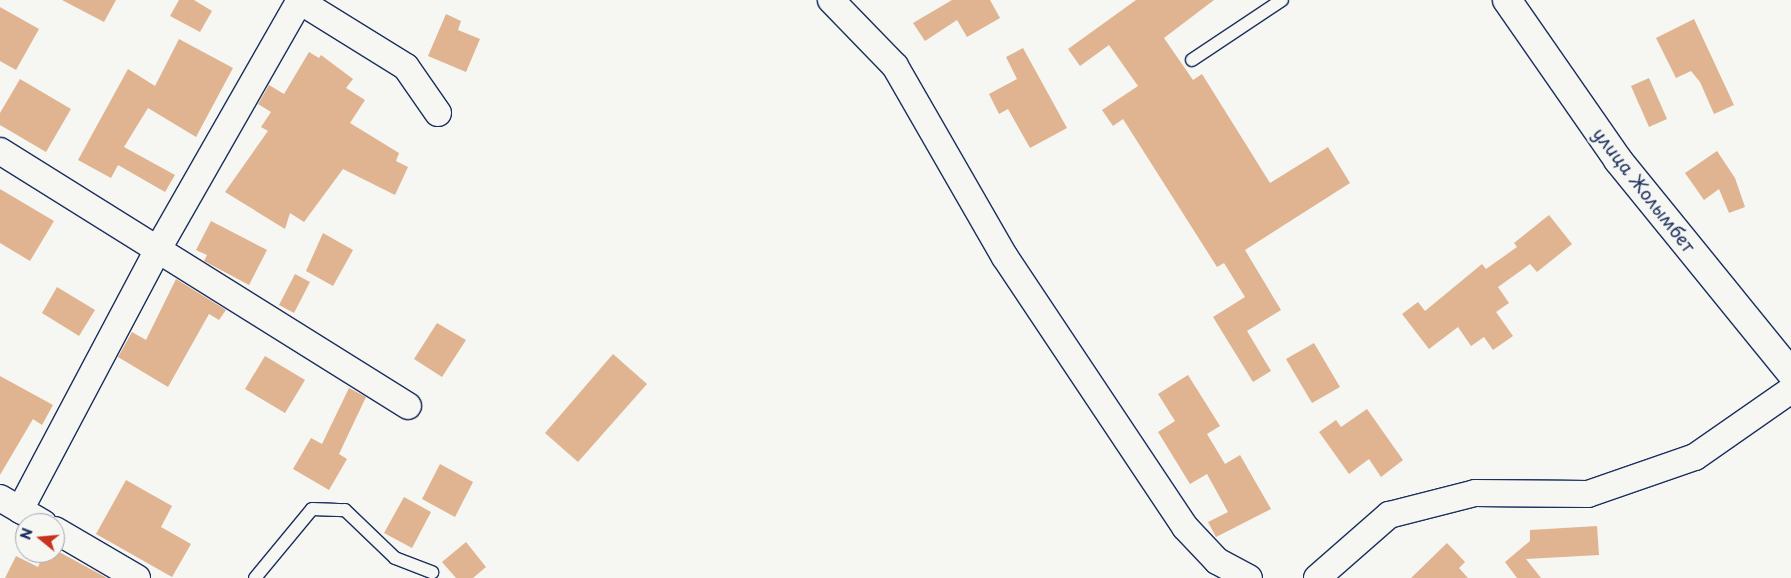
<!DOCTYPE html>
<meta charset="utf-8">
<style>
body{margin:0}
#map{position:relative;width:1791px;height:578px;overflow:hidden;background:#f6f6f2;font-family:"Playpen Sans",sans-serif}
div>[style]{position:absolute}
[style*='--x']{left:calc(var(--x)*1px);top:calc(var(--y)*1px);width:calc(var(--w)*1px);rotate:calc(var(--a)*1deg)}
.building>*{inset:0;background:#e0b491}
.roads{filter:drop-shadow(1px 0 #1b2f5e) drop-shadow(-1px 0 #1b2f5e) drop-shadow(0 1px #1b2f5e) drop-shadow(0 -1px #1b2f5e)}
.service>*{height:12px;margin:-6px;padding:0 6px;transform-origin:6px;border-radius:6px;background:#f6f6f2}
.minor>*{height:26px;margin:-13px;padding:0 13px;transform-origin:13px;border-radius:13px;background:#f6f6f2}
.tertiary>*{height:28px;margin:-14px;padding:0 14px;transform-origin:14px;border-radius:14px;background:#f6f6f2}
span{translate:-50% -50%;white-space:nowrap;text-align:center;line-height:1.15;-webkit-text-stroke:5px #f6f6f2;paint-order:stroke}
.street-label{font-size:18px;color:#1b2f5e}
.north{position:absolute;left:15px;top:513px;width:50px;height:50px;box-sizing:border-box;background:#f6f6f2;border:1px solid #9ea6b7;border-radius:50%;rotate:287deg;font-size:14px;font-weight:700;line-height:20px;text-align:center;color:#1b2f5e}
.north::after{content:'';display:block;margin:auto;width:18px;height:22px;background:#c8321e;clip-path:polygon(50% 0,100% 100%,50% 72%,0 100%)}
</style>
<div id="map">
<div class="building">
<i style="clip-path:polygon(62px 0,116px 0,104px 22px)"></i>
<i style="clip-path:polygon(179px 0,194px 0,212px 11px,200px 32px,170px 16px)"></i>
<i style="clip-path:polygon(952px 0,990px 0,1000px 18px,967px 37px,957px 20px,925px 41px,913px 23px)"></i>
<i style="clip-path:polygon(1136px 0,1214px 0,1164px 38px,1193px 80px,1202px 74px,1270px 183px,1328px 147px,1350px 183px,1245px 250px,1281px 310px,1247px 331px,1271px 371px,1253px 382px,1213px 317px,1245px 297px,1224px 263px,1217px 267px,1123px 119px,1113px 126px,1102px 110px,1138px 86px,1109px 45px,1080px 66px,1068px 49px)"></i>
<i style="clip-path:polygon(0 7px,39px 29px,16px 70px,0 61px)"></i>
<i style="clip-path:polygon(446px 14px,461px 21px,458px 30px,480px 39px,466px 72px,428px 56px)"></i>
<i style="clip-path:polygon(1694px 19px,1734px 105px,1714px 114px,1700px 82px,1691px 71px,1676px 78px,1656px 38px)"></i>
<i style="clip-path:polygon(179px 39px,233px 68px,196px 137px,148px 108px,124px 147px,175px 175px,165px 192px,118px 165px,111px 178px,78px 160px,128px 69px,155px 86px)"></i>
<i style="clip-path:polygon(1023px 48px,1067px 128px,1030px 148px,1008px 109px,999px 114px,989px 94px,1017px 79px,1006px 57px)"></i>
<i style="clip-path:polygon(309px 52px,319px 58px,321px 55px,353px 79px,346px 88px,365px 100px,350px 123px,399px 153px,396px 161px,408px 167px,395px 195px,343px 169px,304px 222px,290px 213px,285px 229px,225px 192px,268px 131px,261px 127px,271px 112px,258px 104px,269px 85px,284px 94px)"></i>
<i style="clip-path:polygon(1649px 78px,1667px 119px,1649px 127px,1631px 86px)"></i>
<i style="clip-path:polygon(20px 79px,71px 109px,46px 152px,0 125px,0 113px)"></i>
<i style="clip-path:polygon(1717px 151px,1735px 178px,1745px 207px,1729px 213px,1719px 189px,1704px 200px,1685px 173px)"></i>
<i style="clip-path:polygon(0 189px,54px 221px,30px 261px,0 243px)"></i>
<i style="clip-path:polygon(1549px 215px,1572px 244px,1537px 272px,1530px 264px,1498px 287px,1509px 303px,1496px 312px,1513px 336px,1493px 350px,1484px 337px,1471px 346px,1458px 327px,1429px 349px,1402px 314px,1418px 302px,1425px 311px,1482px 264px,1486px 269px,1517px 247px,1514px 243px)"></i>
<i style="clip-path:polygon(211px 221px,267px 250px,249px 285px,204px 261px,207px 255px,196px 250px)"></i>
<i style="clip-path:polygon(323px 233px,353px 250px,333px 286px,306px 271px)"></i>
<i style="clip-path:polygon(295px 274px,310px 282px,294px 313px,279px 305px)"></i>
<i style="clip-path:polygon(176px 279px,226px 310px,219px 320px,209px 314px,168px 387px,118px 357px,132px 332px,146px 340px)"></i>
<i style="clip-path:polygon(57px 287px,95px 310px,79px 336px,42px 313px)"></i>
<i style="clip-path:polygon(437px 323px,466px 340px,442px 377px,414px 359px)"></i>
<i style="clip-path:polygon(1314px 343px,1340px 387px,1312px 403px,1286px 359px)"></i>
<i style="clip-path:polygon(613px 354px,647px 384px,578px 462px,545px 433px)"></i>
<i style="clip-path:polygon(265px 356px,305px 380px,285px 413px,245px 389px)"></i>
<i style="clip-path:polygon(1188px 375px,1220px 426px,1207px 434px,1225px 464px,1240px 455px,1271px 509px,1216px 537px,1208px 522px,1228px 512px,1207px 474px,1190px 484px,1158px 432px,1175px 421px,1158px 394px)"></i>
<i style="clip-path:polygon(0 376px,53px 405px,42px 425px,33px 419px,0 475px)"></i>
<i style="clip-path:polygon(349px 388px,366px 397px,339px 454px,347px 459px,329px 490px,293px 469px,311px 438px,322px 444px)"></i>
<i style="clip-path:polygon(1367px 409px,1403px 460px,1381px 477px,1369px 459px,1349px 474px,1319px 432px,1336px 420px,1341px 427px)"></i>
<i style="clip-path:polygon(440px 464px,473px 482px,455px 517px,422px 499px)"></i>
<i style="clip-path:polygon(126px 480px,172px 506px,161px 527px,191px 544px,172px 577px,96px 534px)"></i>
<i style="clip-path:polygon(404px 497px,431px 512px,412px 548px,384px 533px)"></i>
<i style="clip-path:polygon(1597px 526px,1599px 555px,1526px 559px,1541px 578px,1517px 578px,1505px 562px,1530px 541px,1530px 530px)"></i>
<i style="clip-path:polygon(466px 542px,486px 567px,473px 578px,456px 578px,442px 562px)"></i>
<i style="clip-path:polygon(1447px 543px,1465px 562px,1459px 568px,1468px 578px,1411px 578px)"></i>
<i style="clip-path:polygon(44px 553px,61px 553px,107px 578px,5px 578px,16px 556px,38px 567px)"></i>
</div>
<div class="roads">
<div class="service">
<i style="--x:1192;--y:60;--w:108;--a:-33.7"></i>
<i style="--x:255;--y:578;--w:89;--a:-50.4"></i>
<i style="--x:312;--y:509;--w:33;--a:2"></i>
<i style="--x:345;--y:510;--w:69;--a:43.8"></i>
<i style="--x:395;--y:558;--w:40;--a:21"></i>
</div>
<div class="minor">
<i style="--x:298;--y:0;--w:127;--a:31.8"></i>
<i style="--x:406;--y:67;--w:56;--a:55.2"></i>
<i style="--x:831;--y:0;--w:92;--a:45.9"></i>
<i style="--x:895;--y:66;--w:220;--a:60.1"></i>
<i style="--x:1005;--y:257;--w:324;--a:56.3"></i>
<i style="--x:1185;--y:527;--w:47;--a:46.7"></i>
<i style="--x:1217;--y:561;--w:36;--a:28"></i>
<i style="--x:0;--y:151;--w:481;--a:32"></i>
<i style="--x:0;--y:498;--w:50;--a:30.2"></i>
<i style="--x:20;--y:510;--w:295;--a:-62.1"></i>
<i style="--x:158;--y:249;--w:287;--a:-60.3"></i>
<i style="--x:55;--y:530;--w:95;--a:30.3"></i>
<i style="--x:1317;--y:578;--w:96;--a:-41.2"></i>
<i style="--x:1389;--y:515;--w:89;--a:-14.3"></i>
<i style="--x:1475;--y:493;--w:113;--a:0.5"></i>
<i style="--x:1588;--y:494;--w:113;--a:-19.1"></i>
<i style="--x:1695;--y:457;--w:117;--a:-34.9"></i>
</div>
<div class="tertiary">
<i style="--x:1507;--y:0;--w:195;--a:55.2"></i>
<i style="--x:1618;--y:160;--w:274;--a:50.9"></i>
</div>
</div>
<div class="street-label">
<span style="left:1644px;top:190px;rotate:52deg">улица Жолымбет</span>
</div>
<div class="north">N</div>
</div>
